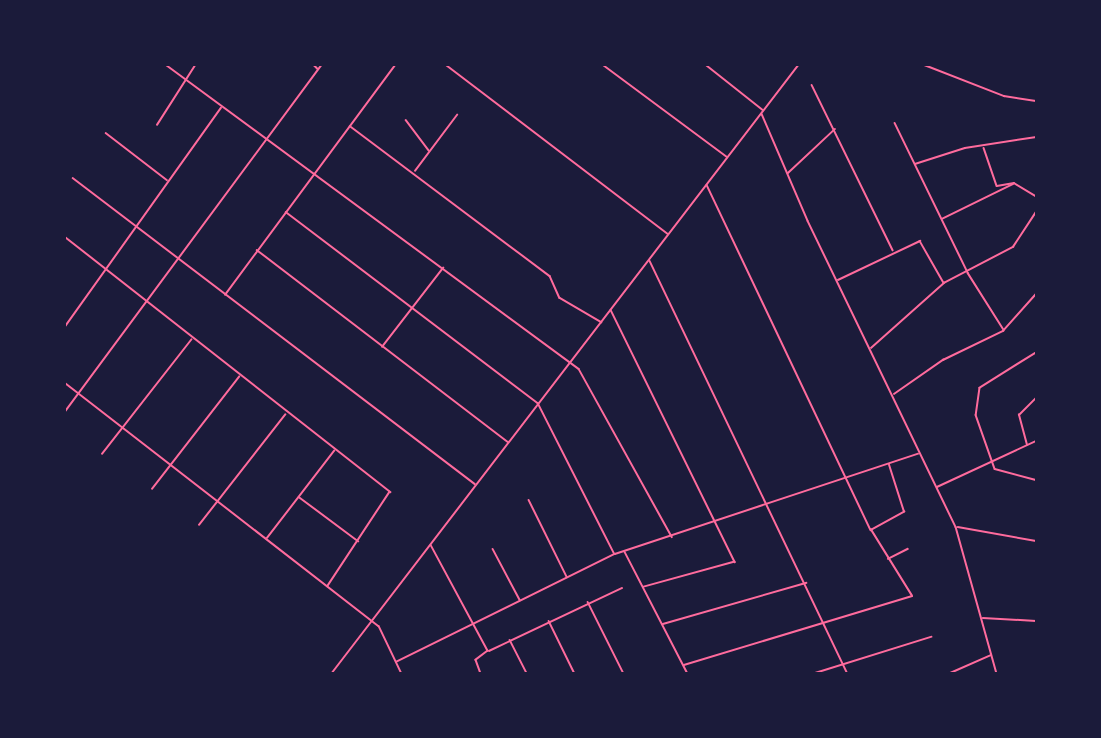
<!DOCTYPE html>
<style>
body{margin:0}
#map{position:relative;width:1101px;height:738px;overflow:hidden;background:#1b1b3a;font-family:"Sofia Sans Condensed",sans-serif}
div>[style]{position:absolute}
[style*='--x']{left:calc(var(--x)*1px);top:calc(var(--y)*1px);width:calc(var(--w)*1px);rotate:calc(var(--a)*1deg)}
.minor>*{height:1.5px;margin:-0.75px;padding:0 0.75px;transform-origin:0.75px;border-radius:0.75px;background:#ff6b9d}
.secondary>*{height:2px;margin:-1px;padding:0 1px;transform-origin:1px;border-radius:1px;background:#ff6b9d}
span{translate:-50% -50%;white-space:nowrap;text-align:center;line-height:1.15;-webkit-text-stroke:6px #1b1b3a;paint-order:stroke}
.frame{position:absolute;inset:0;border:66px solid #1b1b3a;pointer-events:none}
</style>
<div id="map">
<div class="minor">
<i style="--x:165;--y:64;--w:514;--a:36.38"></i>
<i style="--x:579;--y:369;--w:192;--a:61"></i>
<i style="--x:313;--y:64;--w:7;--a:45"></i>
<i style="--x:445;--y:64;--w:280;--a:37.3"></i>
<i style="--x:602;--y:64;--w:156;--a:36.6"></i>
<i style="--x:705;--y:64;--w:74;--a:38.4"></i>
<i style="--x:922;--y:64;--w:88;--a:21.3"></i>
<i style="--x:1004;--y:96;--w:32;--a:9"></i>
<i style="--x:812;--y:85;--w:184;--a:63.9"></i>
<i style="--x:762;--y:114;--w:116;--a:66.7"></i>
<i style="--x:808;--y:221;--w:340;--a:64.2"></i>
<i style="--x:956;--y:527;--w:153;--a:74.4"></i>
<i style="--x:406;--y:120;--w:38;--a:53"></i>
<i style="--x:895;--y:123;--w:167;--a:64"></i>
<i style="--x:968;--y:273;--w:67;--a:57.7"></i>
<i style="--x:157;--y:125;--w:72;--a:-57.4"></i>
<i style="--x:350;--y:126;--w:250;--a:36.9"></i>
<i style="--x:550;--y:276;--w:24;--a:66"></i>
<i style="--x:560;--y:298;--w:48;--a:30.3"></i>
<i style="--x:106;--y:133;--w:77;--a:37.6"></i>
<i style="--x:984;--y:148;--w:40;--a:71.1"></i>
<i style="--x:997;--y:186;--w:17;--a:-10"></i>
<i style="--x:1014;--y:183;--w:26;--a:31"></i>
<i style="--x:915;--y:164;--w:52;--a:-17.7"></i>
<i style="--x:965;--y:148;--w:72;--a:-8.8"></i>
<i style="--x:415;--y:171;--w:70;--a:-53.1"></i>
<i style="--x:788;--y:173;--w:64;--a:-43.1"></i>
<i style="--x:73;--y:178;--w:505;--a:37.28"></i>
<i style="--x:707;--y:185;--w:382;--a:64.6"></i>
<i style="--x:871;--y:530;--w:38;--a:-29"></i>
<i style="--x:904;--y:512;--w:49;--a:-107.7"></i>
<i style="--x:286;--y:212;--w:316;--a:37.2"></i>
<i style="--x:538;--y:403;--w:168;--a:63.1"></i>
<i style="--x:942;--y:219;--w:79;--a:-26.2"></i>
<i style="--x:64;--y:236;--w:415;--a:38.1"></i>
<i style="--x:390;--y:492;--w:113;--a:123.4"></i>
<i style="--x:257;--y:250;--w:316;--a:37.4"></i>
<i style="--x:650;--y:261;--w:458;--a:64.4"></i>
<i style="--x:838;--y:280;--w:91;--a:-25.4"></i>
<i style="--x:920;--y:241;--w:48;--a:60.3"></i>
<i style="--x:225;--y:295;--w:287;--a:-53.5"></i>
<i style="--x:611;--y:310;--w:281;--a:63.8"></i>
<i style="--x:735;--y:562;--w:94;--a:164.6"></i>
<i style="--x:64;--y:328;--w:270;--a:-54.5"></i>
<i style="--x:382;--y:347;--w:100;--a:-52.3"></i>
<i style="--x:871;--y:348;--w:98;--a:-41.7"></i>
<i style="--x:944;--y:283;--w:78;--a:-27.6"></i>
<i style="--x:1013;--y:247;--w:42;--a:-56.7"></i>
<i style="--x:1036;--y:353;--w:66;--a:148"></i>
<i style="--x:980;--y:388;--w:27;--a:98"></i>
<i style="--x:976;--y:415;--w:57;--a:70.6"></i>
<i style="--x:995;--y:469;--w:42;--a:15"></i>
<i style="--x:64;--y:382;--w:398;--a:37.8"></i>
<i style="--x:379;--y:626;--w:53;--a:64.4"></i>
<i style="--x:894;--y:394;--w:60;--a:-34.8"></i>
<i style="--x:943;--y:360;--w:67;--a:-25.8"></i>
<i style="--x:1003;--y:331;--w:50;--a:-48.3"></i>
<i style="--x:64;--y:413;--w:434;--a:-53.5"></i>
<i style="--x:1027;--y:445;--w:31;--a:-105"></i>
<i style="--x:1019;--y:415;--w:24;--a:-45"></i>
<i style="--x:102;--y:454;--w:145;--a:-52"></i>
<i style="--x:937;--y:487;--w:109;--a:-24.9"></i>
<i style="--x:152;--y:489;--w:142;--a:-52.2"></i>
<i style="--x:299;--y:497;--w:74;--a:36.7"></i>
<i style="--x:529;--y:500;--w:86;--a:63.7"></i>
<i style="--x:199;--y:525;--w:140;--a:-52"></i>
<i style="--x:958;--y:527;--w:79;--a:10.2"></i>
<i style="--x:267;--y:538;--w:110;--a:-52.4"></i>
<i style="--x:431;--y:545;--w:120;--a:61.7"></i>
<i style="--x:488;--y:651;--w:15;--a:143"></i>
<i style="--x:476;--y:660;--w:15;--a:70"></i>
<i style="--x:493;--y:549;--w:58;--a:62.1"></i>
<i style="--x:625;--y:552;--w:137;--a:62.7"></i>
<i style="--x:888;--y:559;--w:22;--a:-27"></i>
<i style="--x:588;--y:602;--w:80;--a:63.4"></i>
<i style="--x:983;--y:618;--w:53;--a:3.2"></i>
<i style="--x:549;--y:621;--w:59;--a:63.9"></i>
<i style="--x:663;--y:624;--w:149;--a:-16"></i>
<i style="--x:510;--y:640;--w:38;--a:63"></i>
<i style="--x:489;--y:651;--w:147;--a:-25.3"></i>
<i style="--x:396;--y:662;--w:244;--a:-26.3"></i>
<i style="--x:615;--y:554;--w:319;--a:-18.3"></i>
<i style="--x:684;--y:665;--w:238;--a:-16.8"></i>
<i style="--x:912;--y:596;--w:78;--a:-121.8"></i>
<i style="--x:812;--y:674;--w:125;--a:-17.3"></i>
<i style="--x:948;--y:674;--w:47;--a:-23.8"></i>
</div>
<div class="secondary">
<i style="--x:331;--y:674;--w:769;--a:-52.5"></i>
</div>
<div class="frame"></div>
</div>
